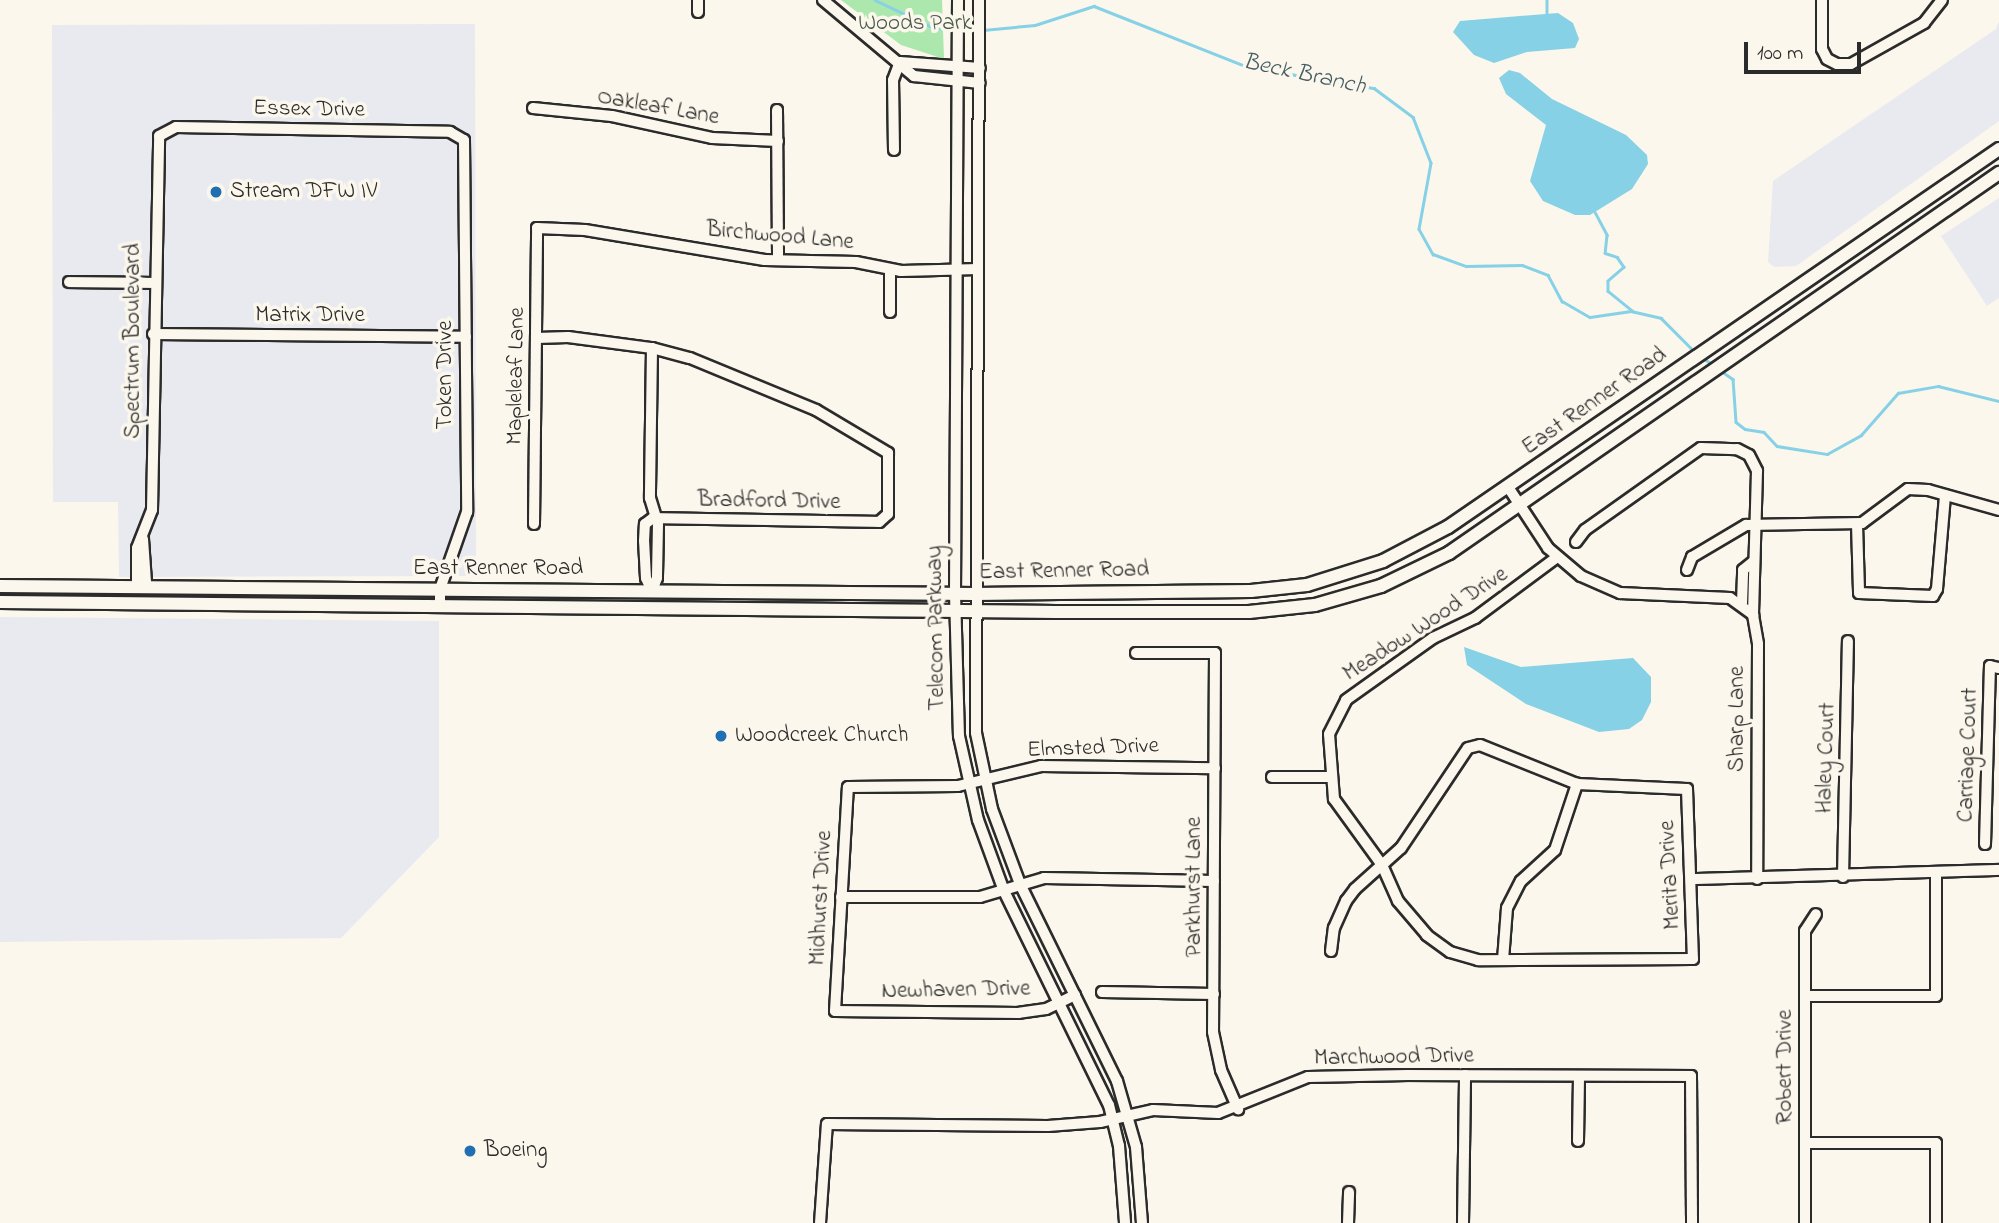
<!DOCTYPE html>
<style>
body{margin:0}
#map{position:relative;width:1999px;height:1223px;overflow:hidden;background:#fbf7ec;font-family:"Indie Flower",sans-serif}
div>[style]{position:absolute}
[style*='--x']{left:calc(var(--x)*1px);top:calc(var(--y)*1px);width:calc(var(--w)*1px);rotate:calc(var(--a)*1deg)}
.built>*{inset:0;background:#e9eaf0}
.green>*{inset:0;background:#ace8ad}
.water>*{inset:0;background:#86d1e6}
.stream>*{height:2.5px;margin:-1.25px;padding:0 1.25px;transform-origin:1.25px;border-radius:1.25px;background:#86d1e6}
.roads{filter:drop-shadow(2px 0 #2b2b2b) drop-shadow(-2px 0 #2b2b2b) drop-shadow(0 2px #2b2b2b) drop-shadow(0 -2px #2b2b2b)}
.minor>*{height:10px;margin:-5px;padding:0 5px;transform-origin:5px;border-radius:5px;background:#fbf7ec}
.major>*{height:12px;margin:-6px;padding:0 6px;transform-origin:6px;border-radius:6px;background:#fbf7ec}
.dots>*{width:19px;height:19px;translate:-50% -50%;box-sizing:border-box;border:4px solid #fbf7ec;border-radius:50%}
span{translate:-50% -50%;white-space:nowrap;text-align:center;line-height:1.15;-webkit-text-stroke:7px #fbf7ec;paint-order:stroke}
.park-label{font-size:23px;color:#4b5a4c}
.street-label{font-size:23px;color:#2b2b2b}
.poi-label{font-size:23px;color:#2b2b2b}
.left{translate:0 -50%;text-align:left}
.water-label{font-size:24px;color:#465d63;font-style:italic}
.scale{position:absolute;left:1744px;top:42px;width:117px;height:32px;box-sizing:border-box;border:4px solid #2b2b2b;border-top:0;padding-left:9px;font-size:21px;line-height:24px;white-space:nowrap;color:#2b2b2b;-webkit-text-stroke:5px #fbf7ec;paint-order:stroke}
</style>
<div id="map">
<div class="built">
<i style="clip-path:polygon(1999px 21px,1999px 121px,1796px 266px,1774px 267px,1768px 262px,1773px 181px,1996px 29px)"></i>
<i style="clip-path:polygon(475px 24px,476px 576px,119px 577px,118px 502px,53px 502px,52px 25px)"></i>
<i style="clip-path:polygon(1999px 198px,1999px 298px,1987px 306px,1941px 236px)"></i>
<i style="clip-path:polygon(0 617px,439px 621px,439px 837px,341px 938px,0 942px)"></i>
</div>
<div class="green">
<i style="clip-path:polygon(841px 0,942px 0,944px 59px,901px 45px)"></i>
</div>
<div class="water">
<i style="clip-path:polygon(1558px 13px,1573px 23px,1579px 39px,1575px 48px,1527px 52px,1494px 63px,1474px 55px,1453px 32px,1460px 21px)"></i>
<i style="clip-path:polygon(1509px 70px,1520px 73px,1552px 99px,1626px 135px,1647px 155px,1648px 164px,1632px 189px,1590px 215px,1575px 215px,1543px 201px,1530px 181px,1546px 125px,1506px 94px,1499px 78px)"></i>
<i style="clip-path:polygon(1464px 647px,1521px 667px,1633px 658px,1651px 677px,1651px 702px,1642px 720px,1629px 729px,1599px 732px,1526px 704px,1467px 665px)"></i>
</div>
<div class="stream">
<i style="--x:875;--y:0;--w:65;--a:25.4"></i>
<i style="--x:934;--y:28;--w:22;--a:3"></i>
<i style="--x:1547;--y:0;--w:14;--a:90"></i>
<i style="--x:962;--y:29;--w:15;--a:4"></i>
<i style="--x:983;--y:30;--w:52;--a:-5.5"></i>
<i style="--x:1035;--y:25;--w:62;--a:-17.9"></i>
<i style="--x:1094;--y:6;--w:166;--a:21.6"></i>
<i style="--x:1248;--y:67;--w:128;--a:9.5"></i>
<i style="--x:1374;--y:88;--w:49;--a:36.6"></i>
<i style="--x:1413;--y:117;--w:49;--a:68.6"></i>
<i style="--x:1431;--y:163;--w:67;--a:100.3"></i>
<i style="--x:1419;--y:229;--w:29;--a:61"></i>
<i style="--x:1433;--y:254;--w:35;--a:20"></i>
<i style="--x:1466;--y:266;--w:56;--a:-1"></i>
<i style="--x:1522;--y:265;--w:28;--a:21"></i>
<i style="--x:1548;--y:275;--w:30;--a:62"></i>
<i style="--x:1562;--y:301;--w:32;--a:30"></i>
<i style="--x:1590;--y:317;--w:41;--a:-8.3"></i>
<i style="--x:1631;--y:311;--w:31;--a:13"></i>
<i style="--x:1661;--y:318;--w:48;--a:45"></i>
<i style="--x:1595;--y:212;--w:26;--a:62"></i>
<i style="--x:1607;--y:235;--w:18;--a:96"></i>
<i style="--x:1605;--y:253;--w:13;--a:18"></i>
<i style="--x:1617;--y:257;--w:12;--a:55"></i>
<i style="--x:1624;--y:267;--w:21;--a:139"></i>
<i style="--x:1608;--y:281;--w:10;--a:90"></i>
<i style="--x:1608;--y:291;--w:32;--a:39"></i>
<i style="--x:1703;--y:358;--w:14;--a:34"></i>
<i style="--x:1720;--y:370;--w:16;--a:35"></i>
<i style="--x:1733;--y:379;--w:43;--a:86"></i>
<i style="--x:1736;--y:422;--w:11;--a:38"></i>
<i style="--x:1745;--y:429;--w:19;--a:9"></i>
<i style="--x:1764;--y:432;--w:19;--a:47"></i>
<i style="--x:1777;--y:446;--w:51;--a:9.1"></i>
<i style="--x:1827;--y:454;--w:39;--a:-29"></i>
<i style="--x:1861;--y:435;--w:56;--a:-48.6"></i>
<i style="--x:1898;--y:393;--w:41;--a:-9.9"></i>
<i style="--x:1938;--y:386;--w:63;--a:13.8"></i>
</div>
<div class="roads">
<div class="minor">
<i style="--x:698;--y:0;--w:12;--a:90"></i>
<i style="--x:823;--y:0;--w:119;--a:39.9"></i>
<i style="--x:914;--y:76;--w:66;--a:6.1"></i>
<i style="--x:958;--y:0;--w:594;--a:90.29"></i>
<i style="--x:955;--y:594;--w:142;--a:88.4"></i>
<i style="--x:959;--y:736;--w:86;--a:77.3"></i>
<i style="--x:978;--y:820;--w:76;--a:69.9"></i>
<i style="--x:1004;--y:891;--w:238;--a:63.9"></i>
<i style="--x:1109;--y:1105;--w:42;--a:76.3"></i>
<i style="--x:1119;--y:1146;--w:77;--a:85.5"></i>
<i style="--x:979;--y:0;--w:733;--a:90.23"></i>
<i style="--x:976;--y:733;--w:78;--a:78.1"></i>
<i style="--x:992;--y:809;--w:80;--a:69.5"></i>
<i style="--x:1020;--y:884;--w:220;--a:63.8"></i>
<i style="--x:1117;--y:1081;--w:69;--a:73.9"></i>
<i style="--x:1136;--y:1147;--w:76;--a:85.5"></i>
<i style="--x:1822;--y:0;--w:49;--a:90"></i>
<i style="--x:1822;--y:49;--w:11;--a:63"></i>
<i style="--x:1827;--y:59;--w:11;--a:27"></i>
<i style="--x:1837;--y:64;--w:14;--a:0"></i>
<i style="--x:1851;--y:64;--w:84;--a:-29.3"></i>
<i style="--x:1924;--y:23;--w:29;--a:-52"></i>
<i style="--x:900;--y:62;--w:80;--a:4.3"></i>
<i style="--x:533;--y:108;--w:79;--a:5.8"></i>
<i style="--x:612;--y:116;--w:102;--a:12.4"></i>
<i style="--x:712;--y:138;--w:66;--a:2.6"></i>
<i style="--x:777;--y:110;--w:150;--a:89.6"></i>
<i style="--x:894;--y:150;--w:70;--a:-90.8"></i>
<i style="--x:893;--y:80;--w:19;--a:-69"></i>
<i style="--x:890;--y:270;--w:42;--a:90"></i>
<i style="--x:69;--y:282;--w:84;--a:0.7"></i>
<i style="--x:153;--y:334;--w:313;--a:0.5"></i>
<i style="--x:537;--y:338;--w:31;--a:-2"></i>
<i style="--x:568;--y:337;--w:85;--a:7.5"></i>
<i style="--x:652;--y:348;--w:39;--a:15"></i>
<i style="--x:690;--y:358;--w:136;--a:22.4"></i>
<i style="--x:816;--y:410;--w:84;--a:30.8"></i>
<i style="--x:888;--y:453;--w:61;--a:90"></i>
<i style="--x:888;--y:514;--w:12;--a:138"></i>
<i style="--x:879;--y:522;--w:226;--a:-179"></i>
<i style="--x:652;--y:348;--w:150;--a:90.8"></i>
<i style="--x:650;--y:498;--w:27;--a:73"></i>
<i style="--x:658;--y:524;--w:54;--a:91.1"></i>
<i style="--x:657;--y:578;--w:14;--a:111"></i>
<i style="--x:1508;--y:487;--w:73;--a:56.7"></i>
<i style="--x:1548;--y:548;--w:43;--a:40.3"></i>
<i style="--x:1581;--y:576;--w:43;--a:23.6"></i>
<i style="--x:1620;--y:593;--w:110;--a:2.6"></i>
<i style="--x:1730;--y:598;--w:29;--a:36"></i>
<i style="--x:1753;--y:615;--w:29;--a:80"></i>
<i style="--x:1758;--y:644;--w:235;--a:90.2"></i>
<i style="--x:534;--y:524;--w:296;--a:-89.4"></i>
<i style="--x:537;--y:228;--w:48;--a:2.4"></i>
<i style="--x:585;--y:230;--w:182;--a:9.5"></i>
<i style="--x:765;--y:260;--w:91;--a:1.3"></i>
<i style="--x:856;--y:262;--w:46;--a:11.3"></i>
<i style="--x:901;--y:271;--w:77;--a:-1.5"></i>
<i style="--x:1857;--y:524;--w:69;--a:88.3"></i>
<i style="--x:1859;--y:593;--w:74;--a:2.3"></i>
<i style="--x:1933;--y:596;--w:8;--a:-60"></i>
<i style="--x:1937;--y:589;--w:94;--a:-85.1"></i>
<i style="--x:1576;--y:542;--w:15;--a:-53"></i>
<i style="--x:1585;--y:530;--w:142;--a:-35.3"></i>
<i style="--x:1701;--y:448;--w:36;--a:2"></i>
<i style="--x:1737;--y:449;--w:13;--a:27"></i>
<i style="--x:1749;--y:455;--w:18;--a:63"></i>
<i style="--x:1757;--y:471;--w:144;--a:91.6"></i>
<i style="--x:1687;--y:570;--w:14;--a:-69"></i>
<i style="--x:1692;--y:557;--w:63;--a:-30.7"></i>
<i style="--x:1746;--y:525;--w:116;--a:-1"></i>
<i style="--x:1862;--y:523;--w:57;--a:-36.5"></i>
<i style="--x:1908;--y:489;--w:20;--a:3"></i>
<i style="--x:1928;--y:490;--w:74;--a:15.7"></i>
<i style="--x:141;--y:587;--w:6;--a:-129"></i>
<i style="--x:137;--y:582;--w:34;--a:-90"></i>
<i style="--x:137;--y:548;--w:41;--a:-68.5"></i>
<i style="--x:152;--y:510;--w:374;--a:-88.9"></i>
<i style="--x:159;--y:136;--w:19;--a:-28"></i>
<i style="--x:176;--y:127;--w:274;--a:1"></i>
<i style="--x:450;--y:132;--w:16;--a:30"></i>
<i style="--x:464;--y:140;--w:372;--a:89.5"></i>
<i style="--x:467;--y:512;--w:82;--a:109.3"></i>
<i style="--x:440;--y:589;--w:17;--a:90"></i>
<i style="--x:141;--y:587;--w:7;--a:-45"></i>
<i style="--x:146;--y:582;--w:43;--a:-94"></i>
<i style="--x:652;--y:591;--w:14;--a:-115"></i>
<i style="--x:646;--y:578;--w:37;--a:-93"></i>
<i style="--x:644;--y:541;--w:17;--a:-87"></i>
<i style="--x:645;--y:524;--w:10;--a:-37"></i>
<i style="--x:1742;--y:603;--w:33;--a:-88"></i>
<i style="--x:1743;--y:570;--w:14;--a:-39"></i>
<i style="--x:1136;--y:653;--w:79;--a:0"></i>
<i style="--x:1215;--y:653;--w:379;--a:90.3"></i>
<i style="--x:1213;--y:1032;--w:39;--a:78"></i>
<i style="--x:1221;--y:1070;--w:43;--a:66.4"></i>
<i style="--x:1272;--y:777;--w:57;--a:0"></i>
<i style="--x:1985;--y:844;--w:178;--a:-88.4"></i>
<i style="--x:1990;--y:666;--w:9;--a:13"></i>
<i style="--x:1843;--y:877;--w:236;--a:-88.8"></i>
<i style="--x:1693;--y:879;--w:306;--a:-1.7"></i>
<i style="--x:841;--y:897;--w:139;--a:0"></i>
<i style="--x:980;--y:897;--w:67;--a:-16.5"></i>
<i style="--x:1044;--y:878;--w:170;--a:1"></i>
<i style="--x:1331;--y:951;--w:23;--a:-83"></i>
<i style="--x:1334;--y:928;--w:30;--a:-66"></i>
<i style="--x:1346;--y:901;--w:15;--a:-53"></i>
<i style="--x:1355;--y:889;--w:36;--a:-42"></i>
<i style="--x:1382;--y:865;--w:25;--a:-42"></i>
<i style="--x:1401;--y:848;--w:120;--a:-56.2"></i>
<i style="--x:1468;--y:748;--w:12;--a:-14"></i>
<i style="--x:1480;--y:745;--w:105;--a:21.9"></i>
<i style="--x:1577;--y:784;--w:110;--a:2.6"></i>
<i style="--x:1687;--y:789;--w:170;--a:88"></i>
<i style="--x:1693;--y:959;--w:215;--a:179.7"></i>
<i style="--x:1478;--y:960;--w:29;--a:-164"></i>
<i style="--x:1450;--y:952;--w:29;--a:-144"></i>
<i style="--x:1427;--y:935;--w:45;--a:-130.5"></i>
<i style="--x:1398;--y:901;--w:39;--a:-114"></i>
<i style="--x:1382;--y:865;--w:82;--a:-126"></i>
<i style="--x:1334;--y:799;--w:65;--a:-94.4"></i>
<i style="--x:1329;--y:734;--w:38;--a:-63"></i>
<i style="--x:1346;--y:700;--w:107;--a:-35.5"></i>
<i style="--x:1433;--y:638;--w:47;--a:-25.5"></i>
<i style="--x:1475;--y:618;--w:102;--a:-36.6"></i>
<i style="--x:1503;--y:960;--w:52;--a:-85.6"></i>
<i style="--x:1507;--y:908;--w:30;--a:-63"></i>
<i style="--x:1521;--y:881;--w:46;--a:-42.4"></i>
<i style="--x:1555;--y:850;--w:70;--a:-71.6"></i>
<i style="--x:1102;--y:992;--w:112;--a:1"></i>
<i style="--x:1075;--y:995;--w:32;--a:154"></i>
<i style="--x:1046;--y:1009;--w:27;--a:172"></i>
<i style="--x:1019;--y:1013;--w:184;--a:-179.4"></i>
<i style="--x:835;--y:1011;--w:224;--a:-86.7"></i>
<i style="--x:848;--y:787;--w:110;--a:-0.5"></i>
<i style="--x:958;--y:786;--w:85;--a:-13.5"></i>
<i style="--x:1041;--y:766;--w:174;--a:0.7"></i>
<i style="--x:1805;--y:996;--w:131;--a:0"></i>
<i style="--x:1936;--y:996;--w:123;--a:-90"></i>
<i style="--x:1578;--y:1141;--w:65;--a:-89.1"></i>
<i style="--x:1805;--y:1143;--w:131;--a:0"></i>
<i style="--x:1936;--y:1143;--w:80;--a:90"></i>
<i style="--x:820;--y:1223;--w:99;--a:-86"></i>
<i style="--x:827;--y:1124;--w:221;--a:0.5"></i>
<i style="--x:1048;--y:1126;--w:52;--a:-4.4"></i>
<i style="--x:1100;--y:1122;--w:54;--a:-12.8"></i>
<i style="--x:1153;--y:1110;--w:65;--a:2.6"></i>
<i style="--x:1218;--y:1113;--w:97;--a:-21.8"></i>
<i style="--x:1308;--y:1077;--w:100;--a:-1.1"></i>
<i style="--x:1408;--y:1075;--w:283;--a:0.2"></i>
<i style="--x:1691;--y:1076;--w:147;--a:89.6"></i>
<i style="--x:1348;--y:1223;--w:31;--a:-88"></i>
<i style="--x:1463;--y:1223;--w:148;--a:-89.2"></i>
<i style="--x:1805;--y:1223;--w:292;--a:-90"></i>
<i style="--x:1805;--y:931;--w:20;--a:-57"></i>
</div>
<div class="major">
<i style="--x:0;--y:586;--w:975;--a:0.47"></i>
<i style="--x:975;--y:594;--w:276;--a:-0.6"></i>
<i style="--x:1251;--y:591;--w:56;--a:-6.1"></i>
<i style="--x:1307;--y:585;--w:80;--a:-17.5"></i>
<i style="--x:1383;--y:561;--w:73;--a:-27.6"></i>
<i style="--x:1448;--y:527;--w:668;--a:-34.45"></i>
<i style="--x:0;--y:602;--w:1056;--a:0.54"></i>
<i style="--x:1056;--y:612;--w:193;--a:0"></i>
<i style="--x:1249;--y:612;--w:66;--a:-6.1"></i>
<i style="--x:1315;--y:605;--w:69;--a:-16.1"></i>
<i style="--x:1381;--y:586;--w:76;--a:-25.9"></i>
<i style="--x:1449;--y:553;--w:669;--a:-34.64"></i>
</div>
</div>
<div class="dots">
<i style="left:216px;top:192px;background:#1f6fb2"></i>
<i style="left:721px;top:736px;background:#1f6fb2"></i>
<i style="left:470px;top:1151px;background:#1f6fb2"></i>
</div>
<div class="park-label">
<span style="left:915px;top:24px">Woods Park</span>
</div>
<div class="street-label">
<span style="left:658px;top:108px;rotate:10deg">Oakleaf Lane</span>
<span style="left:309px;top:110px;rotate:1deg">Essex Drive</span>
<span style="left:780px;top:237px;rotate:5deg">Birchwood Lane</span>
<span style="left:310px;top:316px">Matrix Drive</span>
<span style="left:134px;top:341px;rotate:-90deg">Spectrum Boulevard</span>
<span style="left:446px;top:375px;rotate:-90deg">Token Drive</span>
<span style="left:517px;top:376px;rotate:-89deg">Mapleleaf Lane</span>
<span style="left:1595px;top:402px;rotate:-35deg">East Renner Road</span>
<span style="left:769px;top:502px;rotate:1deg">Bradford Drive</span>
<span style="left:498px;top:569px">East Renner Road</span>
<span style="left:1064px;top:572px;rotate:-1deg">East Renner Road</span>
<span style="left:1426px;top:625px;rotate:-33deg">Meadow Wood Drive</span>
<span style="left:937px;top:628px;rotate:-91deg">Telecom Parkway</span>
<span style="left:1738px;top:719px;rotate:-90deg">Sharp Lane</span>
<span style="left:1093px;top:749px;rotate:-2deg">Elmsted Drive</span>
<span style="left:1969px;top:755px;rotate:-88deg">Carriage Court</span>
<span style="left:1827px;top:758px;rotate:-88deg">Haley Court</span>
<span style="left:1671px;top:875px;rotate:-93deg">Merita Drive</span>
<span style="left:1195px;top:887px;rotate:-90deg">Parkhurst Lane</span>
<span style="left:822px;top:898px;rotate:-87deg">Midhurst Drive</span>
<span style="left:956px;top:991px;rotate:-1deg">Newhaven Drive</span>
<span style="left:1394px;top:1058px;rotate:-1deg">Marchwood Drive</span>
<span style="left:1786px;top:1067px;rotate:-90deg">Robert Drive</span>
</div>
<div class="poi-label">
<span class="left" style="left:230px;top:192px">Stream DFW IV</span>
<span class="left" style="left:735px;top:736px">Woodcreek Church</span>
<span class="left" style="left:484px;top:1151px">Boeing</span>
</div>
<div class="water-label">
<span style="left:1304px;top:75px;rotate:12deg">Beck Branch</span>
</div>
<div class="scale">100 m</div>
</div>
